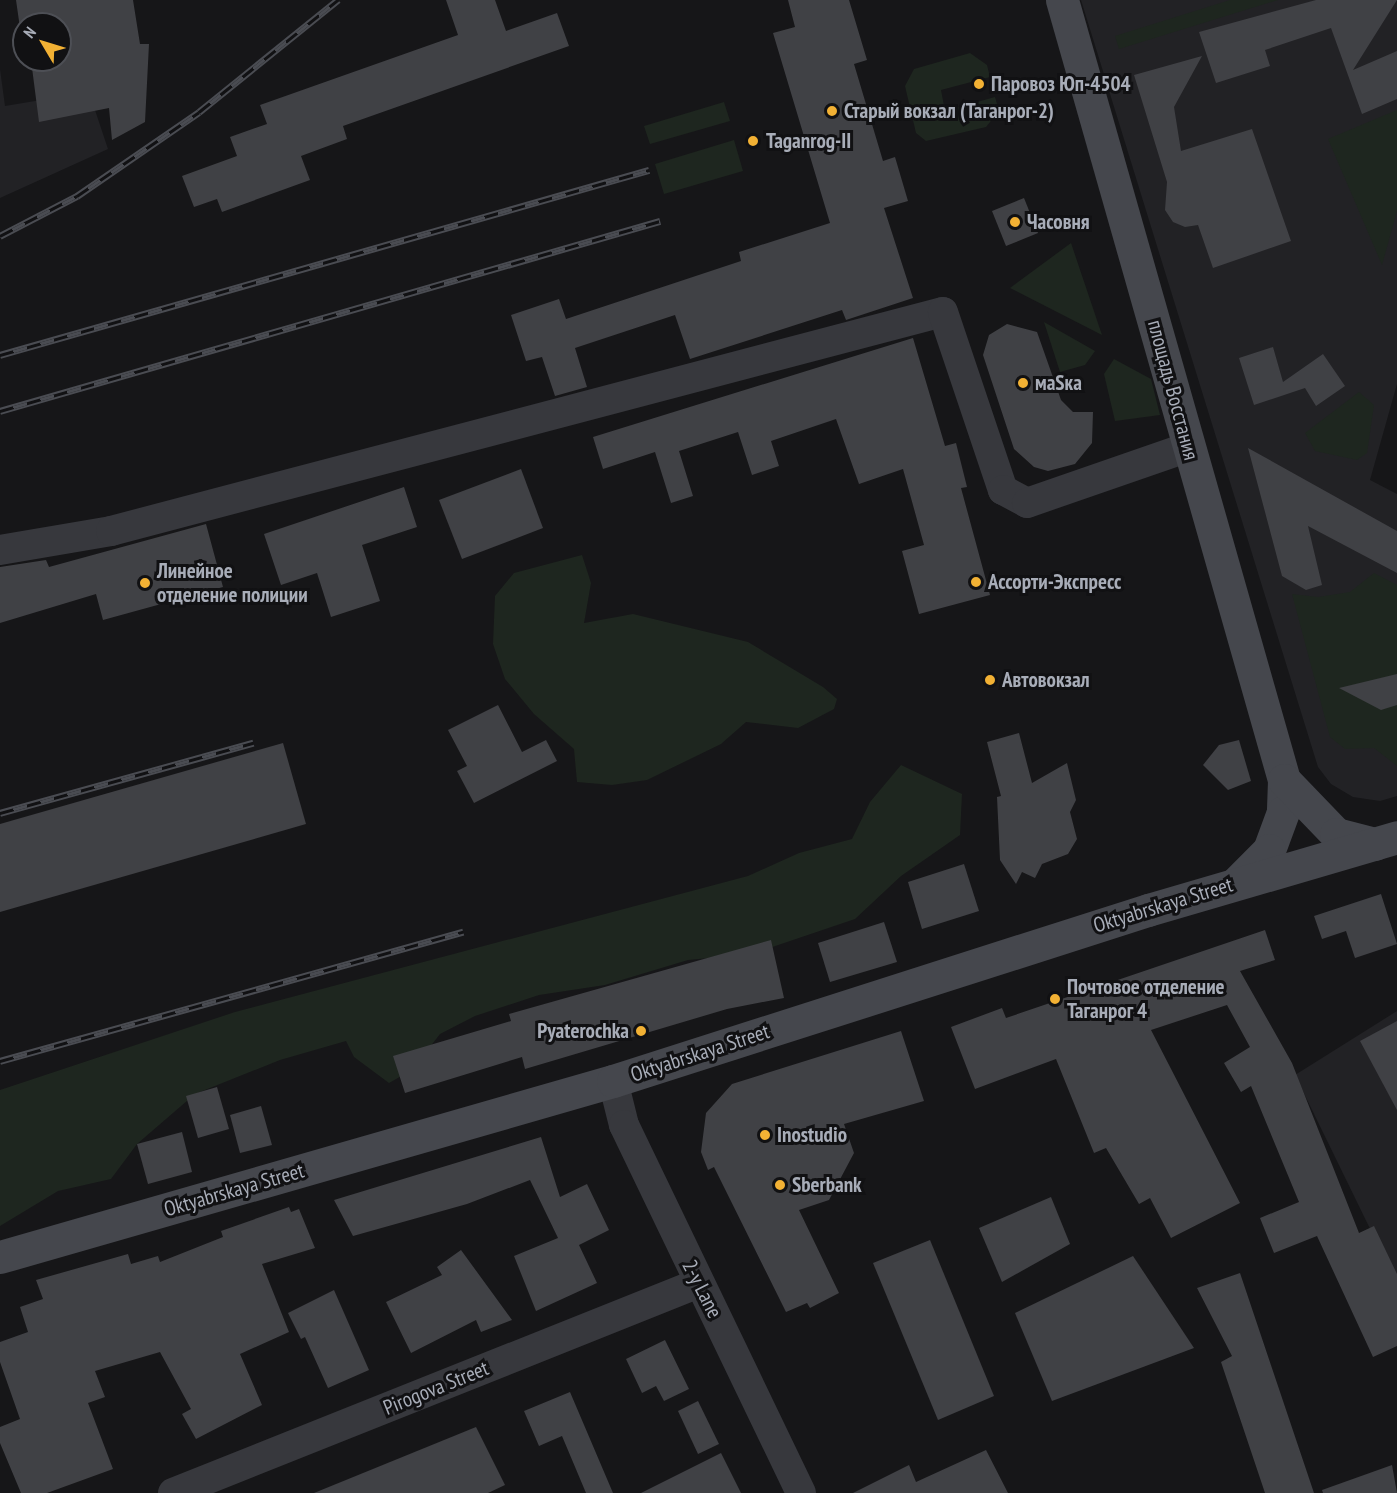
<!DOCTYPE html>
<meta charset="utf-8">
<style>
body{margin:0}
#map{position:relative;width:1397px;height:1493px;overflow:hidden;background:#161618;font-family:"PT Sans Narrow",sans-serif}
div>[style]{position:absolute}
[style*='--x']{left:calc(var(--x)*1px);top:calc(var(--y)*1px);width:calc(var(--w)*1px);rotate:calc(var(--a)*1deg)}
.built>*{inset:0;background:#222225}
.green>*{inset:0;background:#1e261f}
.building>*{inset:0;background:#404145}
.street>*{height:30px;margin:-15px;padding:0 15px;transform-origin:15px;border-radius:15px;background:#37383d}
.secondary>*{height:33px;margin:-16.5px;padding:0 16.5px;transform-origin:16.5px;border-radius:16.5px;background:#45474d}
.rail>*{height:7px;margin-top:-3.5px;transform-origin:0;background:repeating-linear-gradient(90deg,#111113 0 14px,#4a4c52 0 28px);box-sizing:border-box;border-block:2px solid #4a4c52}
.dots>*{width:16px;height:16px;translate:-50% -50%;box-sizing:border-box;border:3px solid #111113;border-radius:50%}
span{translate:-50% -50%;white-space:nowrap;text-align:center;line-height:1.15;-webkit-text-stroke:6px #111113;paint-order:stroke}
.poi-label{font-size:21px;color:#a8adb8;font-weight:700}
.left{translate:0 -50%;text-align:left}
.right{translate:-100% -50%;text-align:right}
.street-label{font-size:21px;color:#a8adb8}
.north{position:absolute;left:12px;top:12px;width:60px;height:60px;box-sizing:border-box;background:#111113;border:2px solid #4d4f55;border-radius:50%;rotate:308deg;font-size:16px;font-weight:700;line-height:24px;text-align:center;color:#a8adb8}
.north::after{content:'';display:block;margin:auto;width:21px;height:27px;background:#f2b134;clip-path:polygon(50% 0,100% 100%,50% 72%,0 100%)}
</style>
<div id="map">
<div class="built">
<i style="clip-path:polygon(1081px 0,1397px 0,1397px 384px,1370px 480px,1397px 494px,1397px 796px,1380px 801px,1353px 797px,1331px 784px,1318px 767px)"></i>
<i style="clip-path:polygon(0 69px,5px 106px,89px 92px,108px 149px,0 198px)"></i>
<i style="clip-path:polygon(1397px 1011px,1397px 1284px,1295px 1075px)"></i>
</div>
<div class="green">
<i style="clip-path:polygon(1230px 0,1278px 0,1119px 49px,1115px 36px)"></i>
<i style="clip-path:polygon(970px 53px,987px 65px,990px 77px,941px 90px,945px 111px,995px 97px,999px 111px,986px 127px,926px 141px,916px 133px,905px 86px,914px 69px)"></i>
<i style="clip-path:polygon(724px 102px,730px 121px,650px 144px,644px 126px)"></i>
<i style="clip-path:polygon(1397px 110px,1397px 211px,1382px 265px,1328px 139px)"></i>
<i style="clip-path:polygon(734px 140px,743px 171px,664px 194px,655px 164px)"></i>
<i style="clip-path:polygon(1071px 243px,1102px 335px,1010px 288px)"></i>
<i style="clip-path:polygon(1044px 322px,1095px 351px,1085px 365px,1060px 372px)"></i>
<i style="clip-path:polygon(1114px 359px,1151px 379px,1160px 415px,1115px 421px,1104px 374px)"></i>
<i style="clip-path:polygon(1359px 392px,1374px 405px,1367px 453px,1357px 460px,1315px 451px,1305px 433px)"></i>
<i style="clip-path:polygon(582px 555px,591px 583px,584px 623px,633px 614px,748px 642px,823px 687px,837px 699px,834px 709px,798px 728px,746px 722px,721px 744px,647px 780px,612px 785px,577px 782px,574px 749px,534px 714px,505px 679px,493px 644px,495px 596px,514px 573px)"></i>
<i style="clip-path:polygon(1374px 573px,1397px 585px,1397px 766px,1374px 748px,1345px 749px,1330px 737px,1292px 594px,1318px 597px,1350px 592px)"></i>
<i style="clip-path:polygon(901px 765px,962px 794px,960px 835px,901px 876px,855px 919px,752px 954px,688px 960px,605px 985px,539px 995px,475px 1016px,440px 1034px,412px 1070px,389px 1083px,354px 1057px,346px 1041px,280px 1060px,195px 1094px,137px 1144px,111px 1179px,58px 1191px,0 1226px,0 1090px,235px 1012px,748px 876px,799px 853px,852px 839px,870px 802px)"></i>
</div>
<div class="building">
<i style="clip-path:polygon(16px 0,133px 0,140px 44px,149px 44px,145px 122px,112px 140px,109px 108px,39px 122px,31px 60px,60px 60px,60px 24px,24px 24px,20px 28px)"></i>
<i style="clip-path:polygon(446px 0,495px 0,506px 31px,557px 13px,569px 46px,343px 126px,347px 139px,301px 156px,310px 180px,222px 212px,217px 199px,194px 207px,182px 176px,237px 156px,230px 137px,267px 124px,260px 105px,458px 35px)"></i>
<i style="clip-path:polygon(788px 0,849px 0,867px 60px,854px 64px,883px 161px,895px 157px,908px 201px,884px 208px,913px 298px,846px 320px,842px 310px,690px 359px,675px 315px,575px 348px,587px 387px,555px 396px,542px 357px,526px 361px,511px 315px,559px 299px,566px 319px,741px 261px,739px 252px,830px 223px,773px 33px,795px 27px)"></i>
<i style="clip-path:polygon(1316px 0,1397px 0,1353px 70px,1397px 51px,1397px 99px,1362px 114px,1331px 28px,1265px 50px,1270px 66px,1216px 83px,1199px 32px)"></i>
<i style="clip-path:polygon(1202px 56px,1174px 107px,1181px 151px,1252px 129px,1291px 241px,1213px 268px,1198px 225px,1185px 227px,1173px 222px,1165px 210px,1167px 182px,1134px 75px)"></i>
<i style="clip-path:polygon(1024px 198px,1038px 233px,1006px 246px,992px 211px)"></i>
<i style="clip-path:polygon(1007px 324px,1037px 332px,1061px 400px,1073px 412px,1093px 412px,1092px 443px,1075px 464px,1048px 471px,1034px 467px,1014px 449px,983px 355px,989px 335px)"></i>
<i style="clip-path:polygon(913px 338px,945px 446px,956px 443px,967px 487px,961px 488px,990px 595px,919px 614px,902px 551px,924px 545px,903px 469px,859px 484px,836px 419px,771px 441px,779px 466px,752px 475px,738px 432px,679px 451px,693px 496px,671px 503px,655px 452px,603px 469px,593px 437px)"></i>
<i style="clip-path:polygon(1273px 347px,1283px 382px,1323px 354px,1345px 386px,1316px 406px,1305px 388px,1254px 405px,1239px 358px)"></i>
<i style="clip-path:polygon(1248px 448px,1397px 531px,1397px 573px,1308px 526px,1322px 585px,1306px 590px,1282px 576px)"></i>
<i style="clip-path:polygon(521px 469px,543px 528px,462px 559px,439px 500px)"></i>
<i style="clip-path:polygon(404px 487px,417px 527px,362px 545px,380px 601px,331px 617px,317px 573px,281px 585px,264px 534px)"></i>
<i style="clip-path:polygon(206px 524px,223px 587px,103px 620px,96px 594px,0 623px,0 567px,46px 560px,49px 567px)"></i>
<i style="clip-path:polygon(1397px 674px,1397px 705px,1381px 710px,1339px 688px)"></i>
<i style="clip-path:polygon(498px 705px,522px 752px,546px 740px,557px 761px,474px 803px,457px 771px,467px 766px,448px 730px)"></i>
<i style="clip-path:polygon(1019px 733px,1032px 783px,1067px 763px,1076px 800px,1070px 812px,1077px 839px,1068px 854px,1042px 864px,1035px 878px,1022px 872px,1016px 884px,1000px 860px,997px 797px,1001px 796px,987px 742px)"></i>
<i style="clip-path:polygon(1239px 740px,1251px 781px,1228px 790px,1203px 765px,1219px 745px)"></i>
<i style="clip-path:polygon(283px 743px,306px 824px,0 912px,0 824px)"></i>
<i style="clip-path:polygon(964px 864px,979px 911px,922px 929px,908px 882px)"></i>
<i style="clip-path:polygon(1381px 894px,1397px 944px,1355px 958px,1346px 931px,1322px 939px,1314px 916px)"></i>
<i style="clip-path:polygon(884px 922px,897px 962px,830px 982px,818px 943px)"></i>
<i style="clip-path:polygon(1265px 930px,1275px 960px,1240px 971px,1292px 1063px,1359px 1233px,1374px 1226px,1397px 1274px,1397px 1346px,1373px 1357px,1317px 1236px,1274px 1253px,1260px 1218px,1299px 1202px,1251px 1086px,1241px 1092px,1224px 1063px,1250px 1047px,1227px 1005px,1151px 1030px,1240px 1203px,1171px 1238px,1150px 1198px,1139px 1204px,1106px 1148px,1094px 1153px,1056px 1059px,975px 1089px,951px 1027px,1002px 1008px,1006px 1018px)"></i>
<i style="clip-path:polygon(771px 940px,784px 998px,727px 1009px,525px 1069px,522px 1057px,405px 1093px,393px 1056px,511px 1021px,509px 1014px)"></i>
<i style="clip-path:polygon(1397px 1021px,1397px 1110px,1360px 1041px)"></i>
<i style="clip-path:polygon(901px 1031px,924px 1101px,844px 1124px,854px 1153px,829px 1200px,799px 1210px,839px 1293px,810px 1308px,807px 1303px,786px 1312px,714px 1167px,708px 1170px,701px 1152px,706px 1113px,732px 1084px)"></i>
<i style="clip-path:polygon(217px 1087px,229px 1129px,198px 1138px,186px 1096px)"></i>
<i style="clip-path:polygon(261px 1106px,272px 1145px,240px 1153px,230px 1115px)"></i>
<i style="clip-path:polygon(182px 1132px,192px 1172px,148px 1184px,137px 1144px)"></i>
<i style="clip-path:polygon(541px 1137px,560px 1197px,587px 1184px,609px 1230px,579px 1245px,597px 1283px,536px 1311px,514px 1256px,558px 1238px,530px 1180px,467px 1204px,353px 1236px,334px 1200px)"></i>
<i style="clip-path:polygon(1051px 1197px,1070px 1244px,1002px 1282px,979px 1228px)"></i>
<i style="clip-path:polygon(289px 1207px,291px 1212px,299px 1209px,315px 1248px,262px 1264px,289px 1332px,240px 1354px,262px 1405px,196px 1439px,182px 1414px,191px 1409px,160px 1352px,95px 1371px,105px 1397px,88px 1403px,113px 1469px,47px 1493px,21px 1493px,0 1443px,0 1427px,20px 1419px,0 1362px,0 1342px,28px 1332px,20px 1307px,43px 1299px,36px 1280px,128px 1254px,131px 1264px,158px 1256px,160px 1262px,223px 1237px,221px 1231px)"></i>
<i style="clip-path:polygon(930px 1240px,994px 1396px,938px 1420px,873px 1263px)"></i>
<i style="clip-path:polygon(461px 1250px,512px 1320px,481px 1332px,476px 1320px,411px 1353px,386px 1302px,442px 1275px,437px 1267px)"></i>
<i style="clip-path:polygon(1133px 1256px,1194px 1348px,1052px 1401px,1015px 1313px)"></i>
<i style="clip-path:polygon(1240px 1273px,1314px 1493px,1265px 1493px,1221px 1362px,1232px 1356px,1197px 1288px)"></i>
<i style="clip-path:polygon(334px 1290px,369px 1370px,328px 1388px,305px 1337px,301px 1339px,288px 1313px)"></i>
<i style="clip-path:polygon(665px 1340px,689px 1389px,664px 1401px,656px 1386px,642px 1393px,626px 1359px)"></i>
<i style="clip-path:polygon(570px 1392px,613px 1493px,586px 1493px,562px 1436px,539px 1446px,524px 1411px)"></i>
<i style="clip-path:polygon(698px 1401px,719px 1444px,698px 1454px,678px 1411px)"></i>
<i style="clip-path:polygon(476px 1427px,505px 1485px,488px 1493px,314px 1493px)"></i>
<i style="clip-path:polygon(986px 1450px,1008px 1493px,853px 1493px,909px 1465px,916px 1482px)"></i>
<i style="clip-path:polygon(721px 1453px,741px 1493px,641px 1493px)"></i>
<i style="clip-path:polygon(1392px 1465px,1397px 1493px,1323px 1493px,1322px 1490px)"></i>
</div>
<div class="street">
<i style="--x:0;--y:550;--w:113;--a:-9.7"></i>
<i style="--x:111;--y:531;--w:860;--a:-14.75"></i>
<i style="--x:943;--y:312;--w:188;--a:71.4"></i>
<i style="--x:1003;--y:490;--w:27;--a:28"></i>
<i style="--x:1027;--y:503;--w:171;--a:-19.1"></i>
<i style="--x:613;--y:1081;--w:45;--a:76"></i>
<i style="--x:624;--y:1125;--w:408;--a:64.3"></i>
<i style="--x:173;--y:1493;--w:566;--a:-21.76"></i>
</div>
<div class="secondary">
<i style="--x:1062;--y:0;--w:811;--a:74.11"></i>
<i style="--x:1284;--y:780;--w:32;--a:92"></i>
<i style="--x:1283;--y:812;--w:40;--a:110.2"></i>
<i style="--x:1269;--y:850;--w:45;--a:135"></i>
<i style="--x:1284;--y:780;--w:75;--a:46.1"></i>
<i style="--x:1336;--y:834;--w:40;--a:14.4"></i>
<i style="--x:0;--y:1257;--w:638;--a:-16.02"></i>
<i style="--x:613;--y:1081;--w:562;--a:-17.73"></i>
<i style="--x:1148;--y:910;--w:259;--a:-16.3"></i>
</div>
<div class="rail">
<i style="--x:0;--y:236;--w:87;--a:-27.5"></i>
<i style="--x:77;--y:196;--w:148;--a:-34.5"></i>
<i style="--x:199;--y:112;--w:179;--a:-38.9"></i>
<i style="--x:0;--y:355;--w:675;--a:-15.91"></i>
<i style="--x:0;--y:411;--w:687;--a:-16.06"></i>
<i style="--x:0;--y:813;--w:263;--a:-15.5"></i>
<i style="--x:0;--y:1061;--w:481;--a:-15.6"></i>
</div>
<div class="dots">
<i style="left:979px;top:84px;background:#f2b134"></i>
<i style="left:832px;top:111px;background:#f2b134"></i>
<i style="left:753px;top:141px;background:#f2b134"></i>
<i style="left:1015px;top:222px;background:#f2b134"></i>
<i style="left:1023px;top:383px;background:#f2b134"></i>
<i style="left:976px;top:582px;background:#f2b134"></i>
<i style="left:145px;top:583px;background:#f2b134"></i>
<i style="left:990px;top:680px;background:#f2b134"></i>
<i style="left:1055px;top:999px;background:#f2b134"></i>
<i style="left:641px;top:1031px;background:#f2b134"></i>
<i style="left:765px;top:1135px;background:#f2b134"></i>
<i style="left:780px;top:1185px;background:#f2b134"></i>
</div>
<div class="poi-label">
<span class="left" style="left:991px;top:84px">Паровоз Юп-4504</span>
<span class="left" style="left:844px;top:111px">Старый вокзал (Таганрог-2)</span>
<span class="left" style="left:766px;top:141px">Taganrog-II</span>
<span class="left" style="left:1027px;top:222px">Часовня</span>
<span class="left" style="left:1035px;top:383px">маSка</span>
<span class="left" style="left:157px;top:583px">Линейное<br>отделение полиции</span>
<span class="left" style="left:988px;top:582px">Ассорти-Экспресс</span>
<span class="left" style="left:1002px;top:680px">Автовокзал</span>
<span class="left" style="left:1067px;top:999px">Почтовое отделение<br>Таганрог 4</span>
<span class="right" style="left:629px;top:1031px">Pyaterochka</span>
<span class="left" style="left:777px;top:1135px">Inostudio</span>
<span class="left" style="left:792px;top:1185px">Sberbank</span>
</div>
<div class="street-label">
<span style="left:1173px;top:390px;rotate:75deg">площадь Восстания</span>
<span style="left:1163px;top:905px;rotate:-17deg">Oktyabrskaya Street</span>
<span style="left:700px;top:1053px;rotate:-18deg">Oktyabrskaya Street</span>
<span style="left:234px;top:1190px;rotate:-16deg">Oktyabrskaya Street</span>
<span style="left:702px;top:1289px;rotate:63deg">2-y Lane</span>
<span style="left:436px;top:1388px;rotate:-22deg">Pirogova Street</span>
</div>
<div class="north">N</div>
</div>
